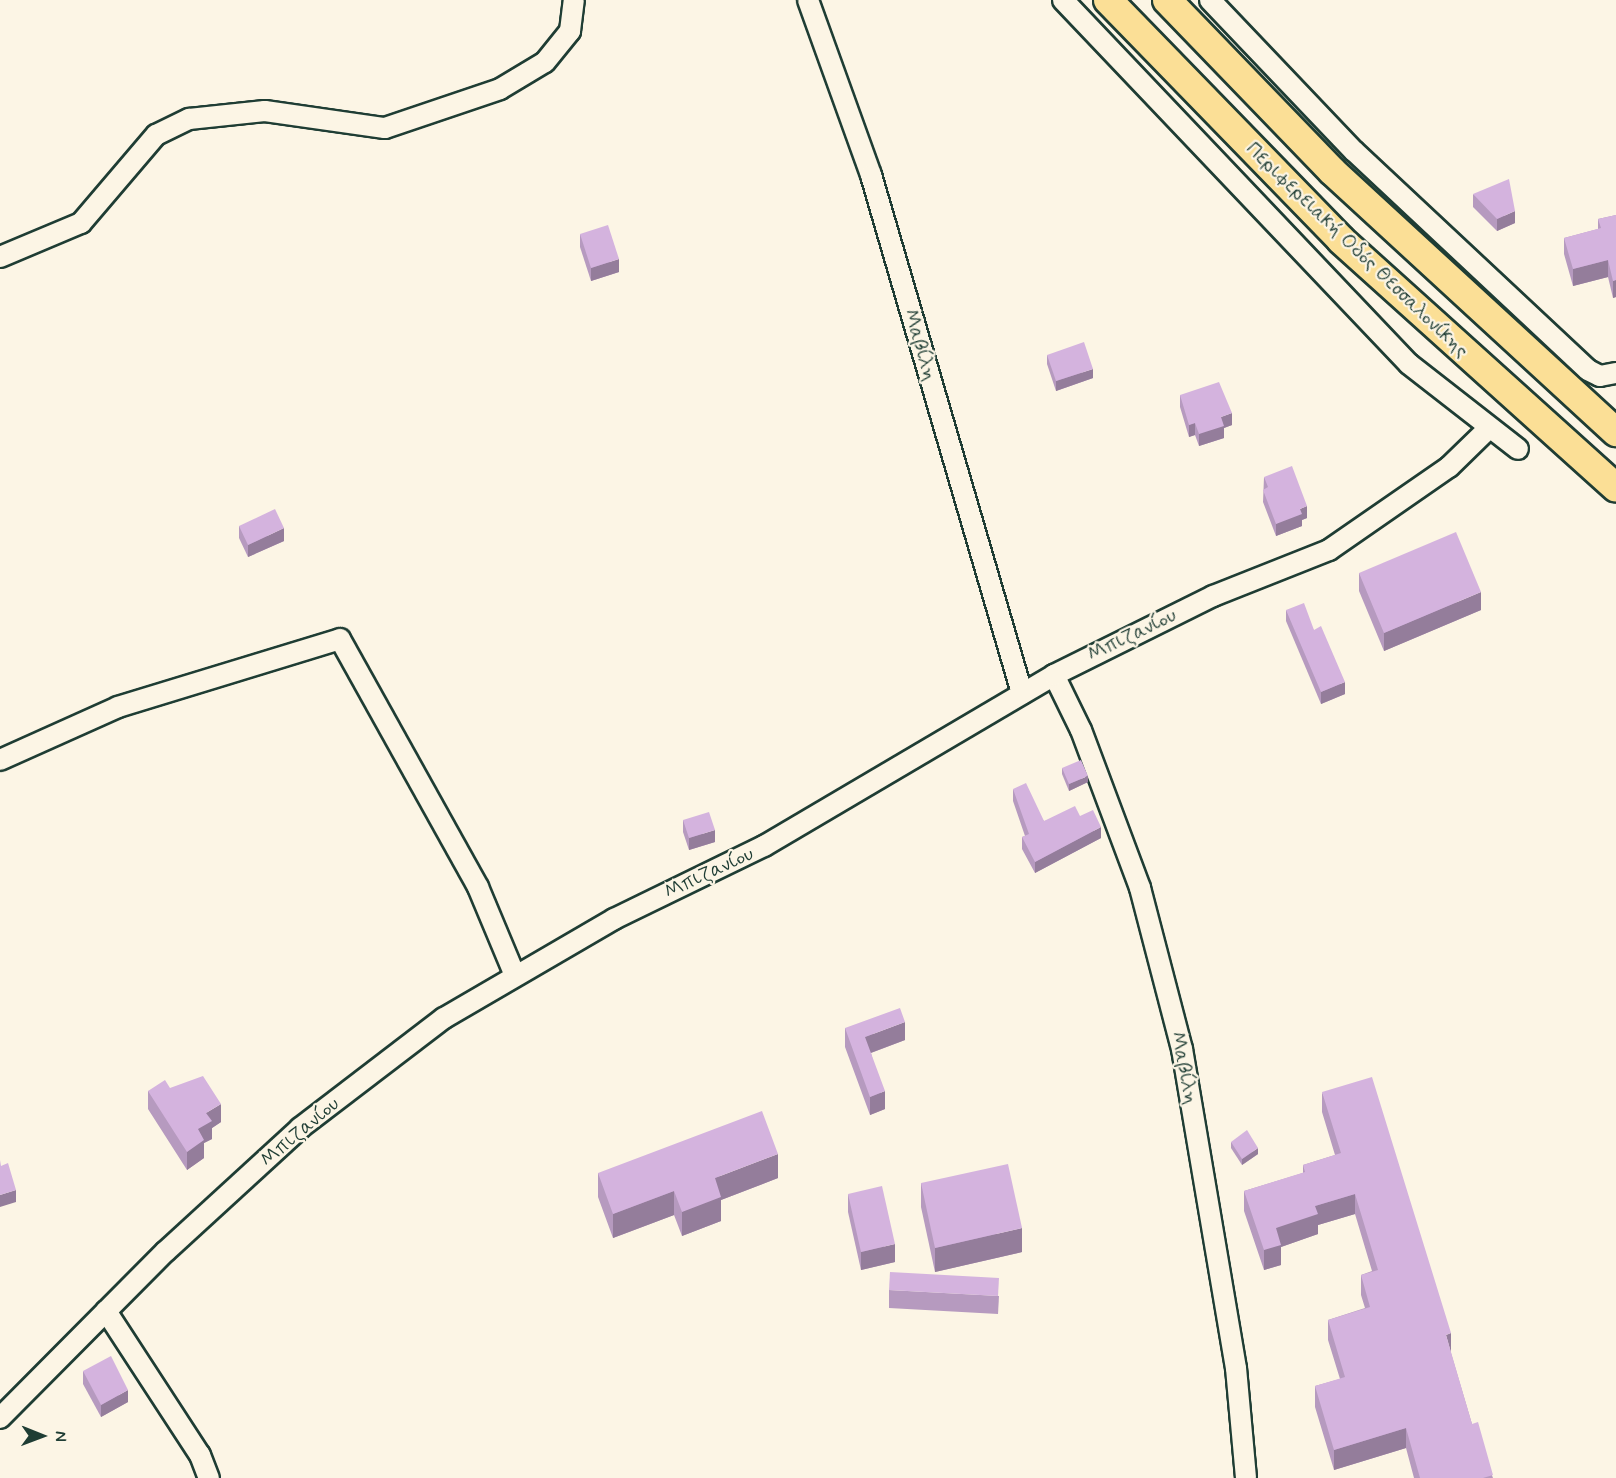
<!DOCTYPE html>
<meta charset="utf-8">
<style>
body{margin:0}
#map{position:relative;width:1616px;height:1478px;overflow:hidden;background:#fcf5e5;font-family:Mynerve,sans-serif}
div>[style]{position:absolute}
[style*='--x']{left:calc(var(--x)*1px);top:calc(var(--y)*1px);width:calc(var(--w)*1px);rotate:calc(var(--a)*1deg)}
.roads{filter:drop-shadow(2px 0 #1f3d34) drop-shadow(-2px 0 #1f3d34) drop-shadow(0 2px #1f3d34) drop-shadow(0 -2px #1f3d34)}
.minor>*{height:20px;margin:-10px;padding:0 10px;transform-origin:10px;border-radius:10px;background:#fcf5e5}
.highway>*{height:28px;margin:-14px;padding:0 14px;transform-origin:14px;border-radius:14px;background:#fbdf96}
.wall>*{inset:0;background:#b69abf}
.shaded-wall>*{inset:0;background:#947d9b}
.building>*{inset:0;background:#d4b3de}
span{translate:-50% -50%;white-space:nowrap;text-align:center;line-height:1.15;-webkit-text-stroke:4.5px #fcf5e5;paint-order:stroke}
.street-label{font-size:20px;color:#1f3d34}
.north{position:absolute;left:12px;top:1406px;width:60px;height:60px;-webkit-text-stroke:4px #fcf5e5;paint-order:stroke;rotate:91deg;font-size:16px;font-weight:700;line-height:24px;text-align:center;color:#1f3d34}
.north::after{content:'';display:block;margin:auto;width:21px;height:27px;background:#1f3d34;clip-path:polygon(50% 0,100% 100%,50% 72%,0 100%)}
</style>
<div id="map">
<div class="roads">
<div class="minor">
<i style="--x:808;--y:0;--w:186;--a:70.2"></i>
<i style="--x:871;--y:175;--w:540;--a:73.75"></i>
<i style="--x:1063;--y:0;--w:502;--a:46.45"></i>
<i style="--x:1409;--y:364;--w:138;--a:37.9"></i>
<i style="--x:1210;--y:0;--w:209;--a:46.4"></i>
<i style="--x:1354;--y:151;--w:320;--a:43.1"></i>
<i style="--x:1588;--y:370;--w:13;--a:27"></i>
<i style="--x:1600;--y:376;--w:16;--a:-11"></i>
<i style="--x:0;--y:257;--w:88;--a:-22.8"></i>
<i style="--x:81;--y:223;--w:116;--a:-49.6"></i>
<i style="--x:156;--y:135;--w:37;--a:-26"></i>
<i style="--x:189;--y:119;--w:76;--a:-6"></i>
<i style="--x:265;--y:111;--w:121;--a:8.1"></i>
<i style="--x:385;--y:128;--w:121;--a:-18.7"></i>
<i style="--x:500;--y:89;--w:52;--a:-31"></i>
<i style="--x:545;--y:62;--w:40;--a:-51"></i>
<i style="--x:570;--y:31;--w:31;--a:-83"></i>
<i style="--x:1054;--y:675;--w:61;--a:63.9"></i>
<i style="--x:1081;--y:730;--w:169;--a:69.5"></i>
<i style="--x:1140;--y:888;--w:166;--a:75.4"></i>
<i style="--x:1182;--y:1049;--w:324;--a:80.4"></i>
<i style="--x:1236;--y:1368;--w:110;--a:84.8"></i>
<i style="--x:0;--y:760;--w:129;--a:-24.2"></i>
<i style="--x:118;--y:707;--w:232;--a:-17"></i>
<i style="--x:340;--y:639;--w:284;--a:60.9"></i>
<i style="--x:478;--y:887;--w:93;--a:67.3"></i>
<i style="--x:106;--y:1311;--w:172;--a:56.9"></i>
<i style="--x:200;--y:1455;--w:25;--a:69"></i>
<i style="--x:0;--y:1418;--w:235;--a:-45.2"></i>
<i style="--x:166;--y:1251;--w:182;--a:-42.5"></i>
<i style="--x:300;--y:1128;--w:181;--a:-37.4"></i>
<i style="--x:444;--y:1018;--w:197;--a:-30.2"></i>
<i style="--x:614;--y:919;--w:167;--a:-26"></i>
<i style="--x:764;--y:846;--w:337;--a:-30.5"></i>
<i style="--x:1054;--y:675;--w:178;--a:-26.4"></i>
<i style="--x:1213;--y:596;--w:125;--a:-21.6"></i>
<i style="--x:1329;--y:550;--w:146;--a:-34.7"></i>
<i style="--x:1449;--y:467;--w:54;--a:-44.3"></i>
</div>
<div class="highway">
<i style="--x:1108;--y:0;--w:334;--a:45.8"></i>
<i style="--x:1341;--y:240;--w:370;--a:42"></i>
<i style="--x:1167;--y:0;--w:238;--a:46"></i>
<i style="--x:1332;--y:171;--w:386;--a:42.6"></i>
</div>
</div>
<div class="wall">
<i style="clip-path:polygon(1473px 194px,1515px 223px,1497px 231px,1473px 207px)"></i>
<i style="clip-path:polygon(1616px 215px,1616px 297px,1613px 298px,1608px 277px,1573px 286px,1564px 254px,1564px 238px,1598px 229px,1598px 219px)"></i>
<i style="clip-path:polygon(580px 234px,619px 272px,591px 281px,580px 247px)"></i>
<i style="clip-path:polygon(1047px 355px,1093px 378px,1056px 391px,1047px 364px)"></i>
<i style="clip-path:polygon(1180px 395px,1232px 425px,1224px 428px,1224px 438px,1199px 446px,1195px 435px,1189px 437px,1180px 407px)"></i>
<i style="clip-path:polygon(1264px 477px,1307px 518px,1302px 520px,1302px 526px,1276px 536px,1263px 502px)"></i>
<i style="clip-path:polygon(239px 526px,284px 541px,248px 557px,239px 538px)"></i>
<i style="clip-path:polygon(1359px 573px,1481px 610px,1384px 651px,1359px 591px)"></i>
<i style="clip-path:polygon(1286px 610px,1314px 630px,1345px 694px,1321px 704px,1286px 621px)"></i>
<i style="clip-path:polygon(1062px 768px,1088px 782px,1069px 791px,1062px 774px)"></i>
<i style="clip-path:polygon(1013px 789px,1044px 821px,1080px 816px,1101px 838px,1035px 873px,1022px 849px,1022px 837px,1025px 836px,1013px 801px)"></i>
<i style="clip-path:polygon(683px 820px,715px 842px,689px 850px,683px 832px)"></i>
<i style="clip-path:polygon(845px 1028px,905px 1040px,871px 1053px,885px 1109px,870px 1115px,845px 1047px)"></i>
<i style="clip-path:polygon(170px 1088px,221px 1122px,212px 1128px,212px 1139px,204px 1143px,204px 1158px,187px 1170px,148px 1109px,148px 1091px)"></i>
<i style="clip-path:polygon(1322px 1092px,1451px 1353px,1472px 1424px,1493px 1478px,1414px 1478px,1406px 1448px,1334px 1470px,1315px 1407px,1315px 1386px,1340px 1379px,1328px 1340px,1328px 1320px,1365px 1308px,1361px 1295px,1361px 1275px,1372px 1271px,1355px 1214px,1318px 1225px,1318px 1234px,1281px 1247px,1281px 1265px,1264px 1270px,1244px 1211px,1244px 1191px,1303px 1173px,1303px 1165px,1335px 1155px,1322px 1112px)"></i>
<i style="clip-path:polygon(1231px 1142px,1258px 1154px,1242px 1165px,1231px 1148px)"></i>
<i style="clip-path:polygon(598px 1173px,778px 1178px,721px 1200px,721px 1221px,682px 1236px,674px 1215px,613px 1238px,598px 1197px)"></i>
<i style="clip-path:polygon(921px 1183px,1022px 1252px,935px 1272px,921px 1207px)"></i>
<i style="clip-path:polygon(848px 1194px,895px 1262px,861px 1270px,848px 1212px)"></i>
<i style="clip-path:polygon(889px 1290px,999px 1296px,998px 1314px,889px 1308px)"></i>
<i style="clip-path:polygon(83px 1371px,128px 1402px,101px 1417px,83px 1384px)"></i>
</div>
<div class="shaded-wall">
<i style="clip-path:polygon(1515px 211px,1515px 223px,1497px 231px,1497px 219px)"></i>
<i style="clip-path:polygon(619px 259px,619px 272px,591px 281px,591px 268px)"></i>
<i style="clip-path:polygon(1608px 260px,1608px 277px,1573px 286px,1573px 269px)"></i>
<i style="clip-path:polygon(1616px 280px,1616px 297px,1613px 298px,1613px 281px)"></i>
<i style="clip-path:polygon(1093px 369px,1093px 378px,1056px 391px,1056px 381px)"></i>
<i style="clip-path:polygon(1232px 413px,1232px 425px,1224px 428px,1224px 438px,1199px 446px,1199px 434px,1221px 417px)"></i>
<i style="clip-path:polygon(1195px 423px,1195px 435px,1189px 437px,1189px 425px)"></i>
<i style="clip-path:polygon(1307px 506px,1307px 518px,1302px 520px,1302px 526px,1276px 536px,1276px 524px,1300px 509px)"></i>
<i style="clip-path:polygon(284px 528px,284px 541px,248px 557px,248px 545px)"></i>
<i style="clip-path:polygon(1481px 592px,1481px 610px,1384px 651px,1384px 633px)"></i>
<i style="clip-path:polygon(1345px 682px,1345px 694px,1321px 704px,1321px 692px)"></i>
<i style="clip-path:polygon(1088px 776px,1088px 782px,1069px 791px,1069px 784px)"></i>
<i style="clip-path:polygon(1101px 827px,1101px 838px,1035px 873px,1035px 862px)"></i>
<i style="clip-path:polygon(715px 830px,715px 842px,689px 850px,689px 838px)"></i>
<i style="clip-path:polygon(905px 1022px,905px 1040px,865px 1055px,865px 1037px)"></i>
<i style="clip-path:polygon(885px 1091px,885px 1109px,870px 1115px,870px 1097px)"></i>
<i style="clip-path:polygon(221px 1104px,221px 1122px,212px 1128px,212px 1139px,204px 1143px,204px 1158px,187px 1170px,187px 1152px,198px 1129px,206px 1113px)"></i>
<i style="clip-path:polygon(1258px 1148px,1258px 1154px,1242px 1165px,1242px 1159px)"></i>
<i style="clip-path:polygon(778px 1154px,778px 1178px,721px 1200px,721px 1221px,682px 1236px,682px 1212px,715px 1178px)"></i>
<i style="clip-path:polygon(16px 1190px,16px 1202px,0 1207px,0 1195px)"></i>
<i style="clip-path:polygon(674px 1191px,674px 1215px,613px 1238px,613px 1214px)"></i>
<i style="clip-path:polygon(1355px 1194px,1355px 1214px,1318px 1225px,1318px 1234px,1281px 1247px,1281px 1265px,1264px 1270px,1264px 1250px,1276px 1228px,1315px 1206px)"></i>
<i style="clip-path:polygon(1022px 1228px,1022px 1252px,935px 1272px,935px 1248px)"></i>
<i style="clip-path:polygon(895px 1244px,895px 1262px,861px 1270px,861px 1252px)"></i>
<i style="clip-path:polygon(1451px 1333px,1451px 1353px,1446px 1335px)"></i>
<i style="clip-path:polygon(128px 1390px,128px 1402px,101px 1417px,101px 1405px)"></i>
<i style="clip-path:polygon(1406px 1428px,1406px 1448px,1334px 1470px,1334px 1450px)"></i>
</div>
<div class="building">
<i style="clip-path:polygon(1509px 179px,1515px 211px,1497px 219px,1473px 194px)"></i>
<i style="clip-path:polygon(1616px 215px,1616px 280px,1613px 281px,1608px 260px,1573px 269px,1564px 238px,1601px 228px,1598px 219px)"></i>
<i style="clip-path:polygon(608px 225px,619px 259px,591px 268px,580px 234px)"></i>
<i style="clip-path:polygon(1084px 342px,1093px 369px,1056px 381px,1047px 355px)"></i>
<i style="clip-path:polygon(1219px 382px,1232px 413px,1221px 417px,1224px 426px,1199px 434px,1195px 423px,1189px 425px,1180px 395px)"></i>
<i style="clip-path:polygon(1292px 466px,1307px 506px,1300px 509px,1302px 514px,1276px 524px,1263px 490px,1268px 487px,1264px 477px)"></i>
<i style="clip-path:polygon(275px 509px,284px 528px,248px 545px,239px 526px)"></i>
<i style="clip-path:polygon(1456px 532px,1481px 592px,1384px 633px,1359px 573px)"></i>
<i style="clip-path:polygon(1304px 603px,1314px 630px,1321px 626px,1345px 682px,1321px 692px,1286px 610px)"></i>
<i style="clip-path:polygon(1081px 760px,1088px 776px,1069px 784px,1062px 768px)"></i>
<i style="clip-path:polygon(1026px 783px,1044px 821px,1075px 806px,1080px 816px,1093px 810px,1101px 827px,1035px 862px,1022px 837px,1029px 834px,1013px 789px)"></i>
<i style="clip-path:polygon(709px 812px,715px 830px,689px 838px,683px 820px)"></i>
<i style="clip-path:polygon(900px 1008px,905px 1022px,865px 1037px,885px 1091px,870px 1097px,845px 1028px)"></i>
<i style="clip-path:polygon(203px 1076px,221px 1104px,206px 1113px,212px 1121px,198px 1129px,204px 1140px,187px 1152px,148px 1091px,165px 1080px,170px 1088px)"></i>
<i style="clip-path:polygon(1372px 1077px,1451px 1333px,1446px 1335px,1472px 1424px,1478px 1422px,1493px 1475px,1483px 1478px,1420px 1478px,1406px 1428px,1334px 1450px,1315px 1386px,1345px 1377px,1328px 1320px,1370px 1307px,1361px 1275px,1378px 1270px,1355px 1194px,1315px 1206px,1318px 1214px,1276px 1228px,1281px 1245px,1264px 1250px,1244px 1191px,1305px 1172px,1303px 1165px,1341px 1153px,1322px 1092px)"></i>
<i style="clip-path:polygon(762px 1111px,778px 1154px,715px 1178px,721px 1197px,682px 1212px,674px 1191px,613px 1214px,598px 1173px)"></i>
<i style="clip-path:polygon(1247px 1130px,1258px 1148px,1242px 1159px,1231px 1142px)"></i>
<i style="clip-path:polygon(0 1160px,1px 1166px,8px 1163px,16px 1190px,0 1195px)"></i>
<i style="clip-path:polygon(1008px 1164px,1022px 1228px,935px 1248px,921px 1183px)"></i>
<i style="clip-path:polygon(882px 1186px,895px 1244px,861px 1252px,848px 1194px)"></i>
<i style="clip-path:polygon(890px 1272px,999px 1278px,998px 1296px,889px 1290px)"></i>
<i style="clip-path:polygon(111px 1356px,128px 1390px,101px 1405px,83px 1371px)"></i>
</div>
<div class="street-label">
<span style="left:1357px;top:250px;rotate:44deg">Περιφερειακή Οδός Θεσσαλονίκης</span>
<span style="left:920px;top:345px;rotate:74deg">Μαβίλη</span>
<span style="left:1132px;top:635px;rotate:-26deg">Μπιζανίου</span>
<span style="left:709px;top:873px;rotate:-25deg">Μπιζανίου</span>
<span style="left:1184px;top:1068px;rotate:79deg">Μαβίλη</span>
<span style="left:300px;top:1132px;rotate:-40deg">Μπιζανίου</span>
</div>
<div class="north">N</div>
</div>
